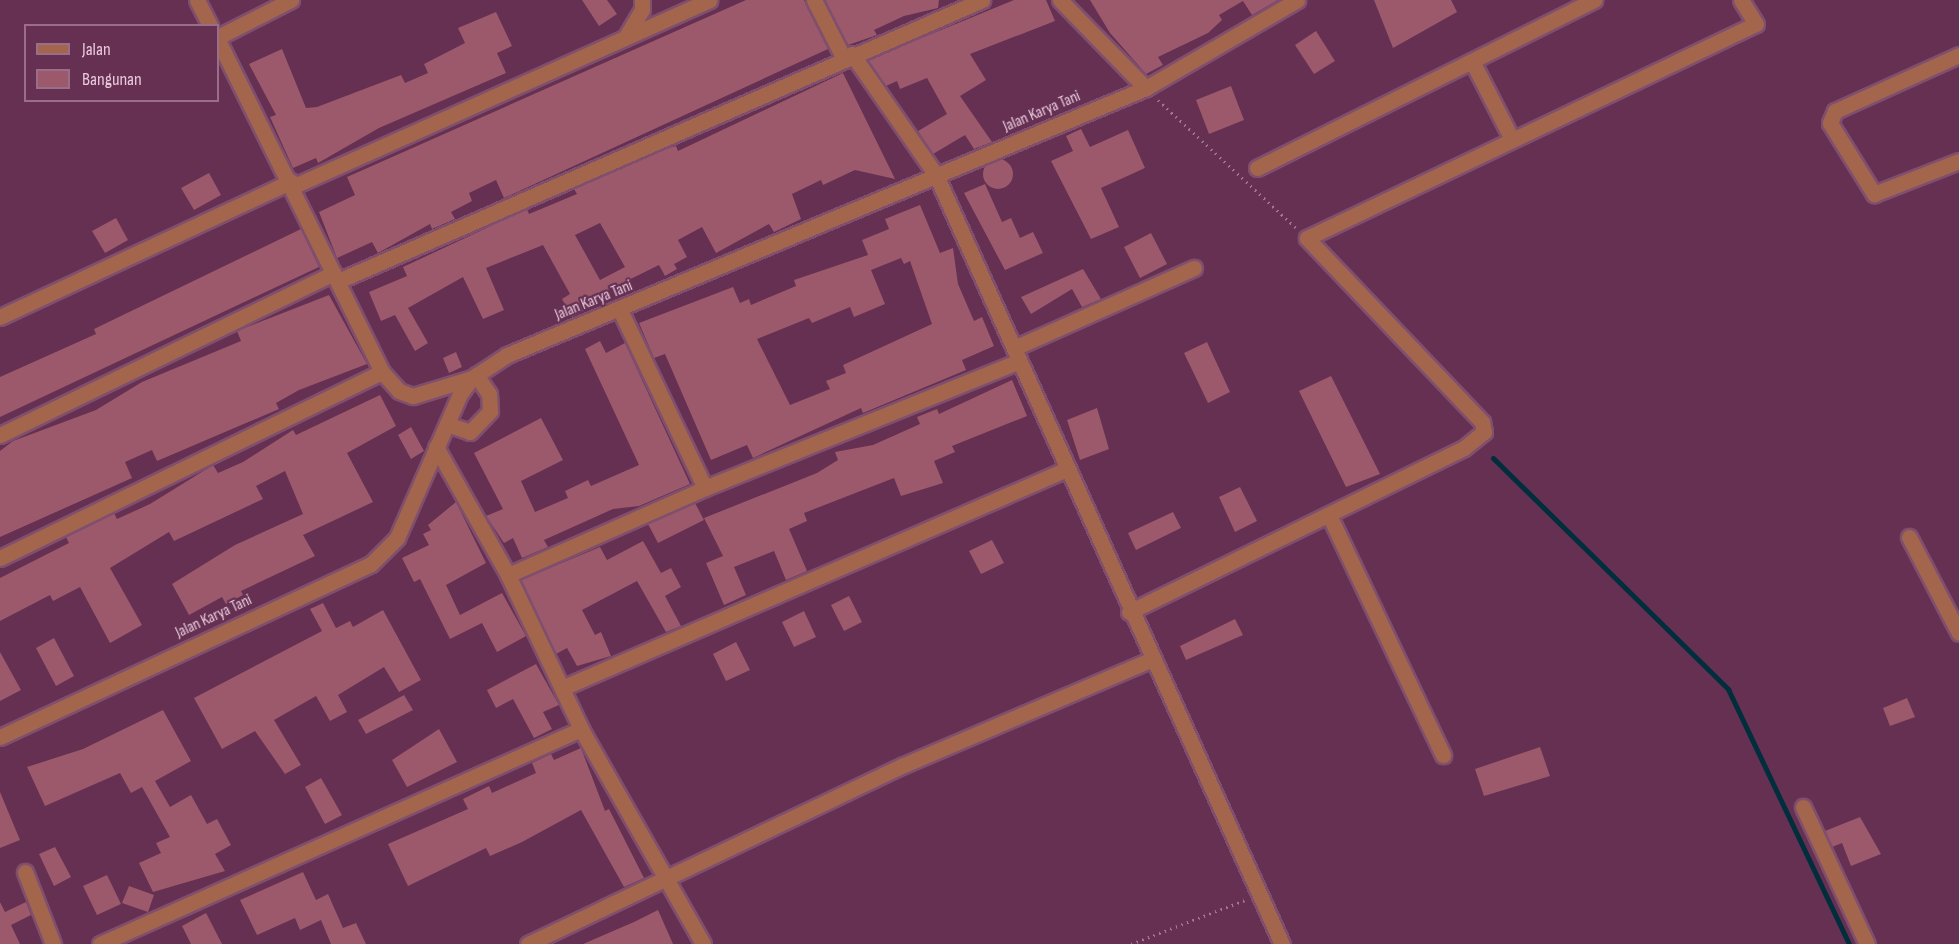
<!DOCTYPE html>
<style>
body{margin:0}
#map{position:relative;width:1959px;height:944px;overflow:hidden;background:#653052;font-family:"Sofia Sans Condensed",sans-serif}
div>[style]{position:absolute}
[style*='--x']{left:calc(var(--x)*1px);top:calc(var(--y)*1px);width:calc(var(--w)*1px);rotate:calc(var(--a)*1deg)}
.stream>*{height:5px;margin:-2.5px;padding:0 2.5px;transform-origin:2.5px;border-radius:2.5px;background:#002e3c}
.building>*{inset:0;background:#9b596b}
.round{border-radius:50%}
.path>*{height:3px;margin-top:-1.5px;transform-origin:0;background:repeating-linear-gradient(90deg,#a37792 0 1.5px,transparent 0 6px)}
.roads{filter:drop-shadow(2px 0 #804f6e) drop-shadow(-2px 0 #804f6e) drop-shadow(0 2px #804f6e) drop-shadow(0 -2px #804f6e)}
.minor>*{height:15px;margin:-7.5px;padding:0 7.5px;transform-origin:7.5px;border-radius:7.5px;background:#a3664d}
span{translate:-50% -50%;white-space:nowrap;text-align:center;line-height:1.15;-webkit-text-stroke:4.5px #653052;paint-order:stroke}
.street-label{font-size:16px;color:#eac9dc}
.legend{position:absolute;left:24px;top:24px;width:195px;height:78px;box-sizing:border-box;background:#653052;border:2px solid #9a6d89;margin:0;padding:8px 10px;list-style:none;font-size:18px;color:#eac9dc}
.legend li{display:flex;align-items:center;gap:12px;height:30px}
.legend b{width:30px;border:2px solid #9a6d89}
</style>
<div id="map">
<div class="stream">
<i style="--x:1493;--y:458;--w:330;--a:44.5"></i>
<i style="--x:1728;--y:689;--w:282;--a:64.6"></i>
</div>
<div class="building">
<i style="clip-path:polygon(582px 0,607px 0,617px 14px,599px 26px)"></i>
<i style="clip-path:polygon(746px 0,804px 0,828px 49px,504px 198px,496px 180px,469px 193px,472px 201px,451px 212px,455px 219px,432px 229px,430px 224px,378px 253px,372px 242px,337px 258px,319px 212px,355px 195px,347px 177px)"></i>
<i style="clip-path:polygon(825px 0,939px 0,938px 8px,904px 16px,874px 30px,877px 35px,848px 45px)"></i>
<i style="clip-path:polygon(1014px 0,1046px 0,1055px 21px,970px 54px,986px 80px,960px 96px,992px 142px,974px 149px,965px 135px,933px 154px,918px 131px,947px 114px,927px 78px,900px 89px,897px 81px,886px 86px,868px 60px)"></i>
<i style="clip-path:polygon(1090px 0,1278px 0,1252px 15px,1243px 1px,1219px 15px,1222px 20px,1208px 33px,1158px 57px,1163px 65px,1146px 74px,1110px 33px)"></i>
<i style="clip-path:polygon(1374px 0,1451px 0,1457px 12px,1393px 48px)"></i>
<i style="clip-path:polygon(496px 12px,512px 46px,497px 53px,506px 73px,379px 128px,318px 163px,316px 158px,293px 168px,270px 117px,276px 115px,249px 64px,282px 49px,306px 108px,317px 107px,401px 75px,405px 83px,428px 73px,424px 64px,465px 43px,458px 28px)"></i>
<i style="clip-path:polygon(1316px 31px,1335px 61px,1314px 74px,1295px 45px)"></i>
<i style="clip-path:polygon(evenodd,843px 73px,895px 179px,855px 170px,823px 185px,821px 180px,792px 194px,801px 219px,774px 232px,769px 224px,716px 253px,702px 227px,678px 240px,687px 257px,674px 264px,677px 269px,665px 276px,659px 265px,596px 296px,599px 302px,572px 317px,562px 299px,570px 294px,543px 245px,486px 268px,504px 310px,483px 319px,463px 277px,408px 308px,428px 343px,415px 351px,395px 315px,381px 321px,369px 292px,407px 276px,403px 267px,527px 209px,529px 214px,577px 194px,574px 189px,665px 149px,676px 146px,678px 151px,843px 73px,600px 223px,625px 267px,600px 280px,575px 235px,600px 223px)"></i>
<i style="clip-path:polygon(1231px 86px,1244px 120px,1209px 134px,1196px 100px)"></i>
<i style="clip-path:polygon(1081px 129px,1090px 147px,1128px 130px,1145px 168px,1101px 188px,1119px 227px,1091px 239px,1051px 161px,1073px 151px,1066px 136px)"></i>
<i class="round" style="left:983px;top:159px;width:30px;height:30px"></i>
<i style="clip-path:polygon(209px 173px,221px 195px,194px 210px,181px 188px)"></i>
<i style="clip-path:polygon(985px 184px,1002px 222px,1011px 218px,1020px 238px,1033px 232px,1043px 253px,1005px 270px,964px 193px)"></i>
<i style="clip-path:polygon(evenodd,920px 205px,940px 253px,953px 248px,958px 284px,974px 321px,982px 317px,994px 346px,962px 360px,966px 370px,863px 413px,861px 408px,753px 458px,747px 445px,711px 460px,665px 354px,654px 358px,639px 323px,733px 287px,740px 303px,749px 299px,751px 305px,796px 286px,794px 280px,868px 255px,862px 240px,889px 229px,885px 219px,920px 205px,901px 258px,904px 264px,910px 261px,932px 324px,843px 365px,846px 373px,826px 381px,830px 389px,790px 405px,757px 339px,809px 318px,812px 323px,850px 307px,854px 317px,885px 304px,871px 270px,901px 258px)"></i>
<i style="clip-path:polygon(116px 218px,128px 240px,105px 253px,92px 231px)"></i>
<i style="clip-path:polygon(301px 229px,319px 267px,0 417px,0 377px,96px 334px,94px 329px)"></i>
<i style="clip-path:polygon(1151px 233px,1167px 264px,1140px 278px,1124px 247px)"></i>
<i style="clip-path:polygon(1083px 269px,1101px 299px,1082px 307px,1072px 289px,1031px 314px,1021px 297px)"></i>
<i style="clip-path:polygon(329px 295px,367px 364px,299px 390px,276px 403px,279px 409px,157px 461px,152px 450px,125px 462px,132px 478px,0 537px,0 451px,13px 441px,96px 410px,142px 382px,241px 341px,237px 331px)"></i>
<i style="clip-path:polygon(600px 341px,606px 353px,625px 343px,690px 484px,639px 506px,613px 509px,544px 540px,548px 547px,522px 558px,513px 538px,504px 543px,486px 516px,503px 509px,474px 453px,541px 418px,563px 460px,521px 481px,535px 512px,568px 498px,565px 491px,588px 480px,591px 486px,639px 465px,585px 349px)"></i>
<i style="clip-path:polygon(1207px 342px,1230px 392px,1208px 403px,1184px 353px)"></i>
<i style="clip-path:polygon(456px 352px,462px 367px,449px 373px,443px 358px)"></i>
<i style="clip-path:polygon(1331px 376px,1380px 474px,1346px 487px,1299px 391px)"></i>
<i style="clip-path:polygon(1012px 380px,1027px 416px,952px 446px,955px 452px,934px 461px,943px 483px,901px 496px,894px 478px,804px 513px,807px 521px,789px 529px,807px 571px,786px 580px,774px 551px,734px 567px,746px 595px,724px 605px,706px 563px,723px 556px,704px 518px,817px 473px,838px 460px,835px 452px,873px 445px,920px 424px,917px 417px,937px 409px,939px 414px)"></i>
<i style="clip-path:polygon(380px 395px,396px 426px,347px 453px,373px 502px,303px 535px,315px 556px,241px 591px,243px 595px,226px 604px,222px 597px,189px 615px,172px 584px,235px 545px,303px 514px,285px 471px,256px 486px,263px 499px,174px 541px,169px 532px,110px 568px,142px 625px,110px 643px,80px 587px,53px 601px,50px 595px,0 621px,0 578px,69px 543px,66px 537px,114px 513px,117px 519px,150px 504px,213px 465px,218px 473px,243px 462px,293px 430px,296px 435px)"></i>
<i style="clip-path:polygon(1097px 408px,1109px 449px,1080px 460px,1067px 420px)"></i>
<i style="clip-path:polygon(411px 427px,424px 451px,411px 459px,398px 435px)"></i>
<i style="clip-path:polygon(1240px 487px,1257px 521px,1235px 532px,1219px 497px)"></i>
<i style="clip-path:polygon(456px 502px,486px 563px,446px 585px,460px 615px,502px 593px,526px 636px,497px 652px,482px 623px,450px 639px,420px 579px,414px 582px,402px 558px,429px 545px,423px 534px,431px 530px,428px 525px)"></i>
<i style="clip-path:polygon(695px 503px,704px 520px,658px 543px,648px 524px)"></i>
<i style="clip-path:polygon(1173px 512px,1181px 528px,1136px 550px,1128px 533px)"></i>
<i style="clip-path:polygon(992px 540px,1004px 563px,981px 574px,969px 551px)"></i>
<i style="clip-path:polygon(643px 541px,661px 573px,671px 568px,681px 587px,665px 596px,681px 626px,666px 632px,637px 581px,582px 610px,595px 635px,601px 632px,611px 656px,577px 666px,567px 648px,556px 654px,521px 580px,600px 547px,607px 560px)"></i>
<i style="clip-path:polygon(849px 596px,862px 622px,844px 631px,831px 605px)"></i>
<i style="clip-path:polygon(323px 603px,336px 628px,350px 621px,353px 627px,383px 610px,421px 680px,399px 692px,384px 667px,338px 695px,347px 712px,330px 721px,316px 696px,274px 720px,301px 765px,285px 774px,255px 731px,222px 749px,194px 698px,322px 631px,310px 609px)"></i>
<i style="clip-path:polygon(804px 611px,816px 637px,794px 647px,782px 622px)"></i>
<i style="clip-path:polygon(1235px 619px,1243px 635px,1186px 660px,1180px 646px)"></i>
<i style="clip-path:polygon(54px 638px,74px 676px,56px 686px,36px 648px)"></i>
<i style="clip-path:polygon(736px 642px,750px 670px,726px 681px,713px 654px)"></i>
<i style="clip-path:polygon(0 652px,21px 690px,0 701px)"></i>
<i style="clip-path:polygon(536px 664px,559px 705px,543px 712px,552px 729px,534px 738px,513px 699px,496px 708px,487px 690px)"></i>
<i style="clip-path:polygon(404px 695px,413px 710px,366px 734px,358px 720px)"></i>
<i style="clip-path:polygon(1907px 698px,1915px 717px,1890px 726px,1883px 708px)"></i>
<i style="clip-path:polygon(163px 710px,191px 761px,155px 781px,170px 807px,191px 795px,207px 824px,217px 819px,231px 845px,215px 854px,225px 871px,153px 892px,139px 863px,161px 853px,156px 843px,170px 837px,142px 787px,131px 793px,120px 773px,45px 806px,27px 767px,83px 749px)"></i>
<i style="clip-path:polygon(439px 729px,457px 762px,407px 787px,392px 760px)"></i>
<i style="clip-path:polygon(1540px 747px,1550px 776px,1484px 796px,1475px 769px)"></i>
<i style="clip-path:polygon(581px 748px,605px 811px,609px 809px,644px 878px,624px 887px,581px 810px,522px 842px,490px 856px,486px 848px,408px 886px,388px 844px,468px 809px,463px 799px,489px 786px,492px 793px,536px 773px,532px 763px,551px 754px,554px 760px)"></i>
<i style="clip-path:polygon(321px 778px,342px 815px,325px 824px,305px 787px)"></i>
<i style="clip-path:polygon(0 792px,20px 840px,0 848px)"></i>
<i style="clip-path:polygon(1860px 817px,1881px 854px,1851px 866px,1842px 843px,1832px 847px,1825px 831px)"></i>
<i style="clip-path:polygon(55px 847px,71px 877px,54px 886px,39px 854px)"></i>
<i style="clip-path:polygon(303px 872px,316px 900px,328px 894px,343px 928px,356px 923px,366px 944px,331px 944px,321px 920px,300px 930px,295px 918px,257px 935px,240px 900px)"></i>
<i style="clip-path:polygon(107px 875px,121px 904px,97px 915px,83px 886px)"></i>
<i style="clip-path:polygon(129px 886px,154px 895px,148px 912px,122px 903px)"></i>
<i style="clip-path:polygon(0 902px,5px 912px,26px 902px,31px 915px,11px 925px,20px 944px,0 944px)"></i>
<i style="clip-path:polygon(658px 910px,673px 944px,583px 944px,634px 922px)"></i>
<i style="clip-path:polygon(206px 913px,222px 944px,191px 944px,182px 926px)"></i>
</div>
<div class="path">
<i style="--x:1158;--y:100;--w:188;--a:42.8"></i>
<i style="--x:1131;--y:944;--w:122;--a:-21.1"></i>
</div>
<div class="roads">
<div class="minor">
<i style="--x:197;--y:0;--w:29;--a:63"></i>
<i style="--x:814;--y:0;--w:64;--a:63"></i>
<i style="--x:1060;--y:0;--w:123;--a:45.7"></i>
<i style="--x:218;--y:37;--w:82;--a:-26.9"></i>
<i style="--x:625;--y:38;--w:33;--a:-59"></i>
<i style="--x:642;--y:10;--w:10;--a:-90"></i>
<i style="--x:218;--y:40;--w:370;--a:63.7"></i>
<i style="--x:852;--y:54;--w:147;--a:55.2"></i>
<i style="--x:936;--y:175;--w:843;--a:65.78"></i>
<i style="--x:1959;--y:55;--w:136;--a:155.7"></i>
<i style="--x:1835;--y:111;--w:13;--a:113"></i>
<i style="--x:1830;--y:123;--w:84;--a:58.2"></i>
<i style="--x:1874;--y:194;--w:91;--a:-21.2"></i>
<i style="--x:1472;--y:61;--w:88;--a:62.9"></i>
<i style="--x:1257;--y:168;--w:377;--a:-26.5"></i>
<i style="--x:294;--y:186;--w:455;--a:-24.1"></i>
<i style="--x:338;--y:281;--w:703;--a:-23.57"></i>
<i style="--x:620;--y:310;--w:197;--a:64.5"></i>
<i style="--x:705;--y:488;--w:339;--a:-22"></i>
<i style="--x:0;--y:317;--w:321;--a:-25"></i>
<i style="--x:1014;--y:348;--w:197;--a:-24"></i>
<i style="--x:447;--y:424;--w:24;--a:19"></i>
<i style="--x:470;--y:432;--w:29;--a:-46"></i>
<i style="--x:490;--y:411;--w:17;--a:-93"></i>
<i style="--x:489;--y:394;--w:23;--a:-124"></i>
<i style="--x:0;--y:435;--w:371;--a:-25.9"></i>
<i style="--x:436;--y:447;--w:147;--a:60.6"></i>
<i style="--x:508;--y:575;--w:170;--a:64.6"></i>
<i style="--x:581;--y:729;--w:247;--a:60.4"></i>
<i style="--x:1329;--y:515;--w:266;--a:64.6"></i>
<i style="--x:1909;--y:537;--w:108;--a:62.5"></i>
<i style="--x:0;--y:558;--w:425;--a:-26"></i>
<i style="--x:382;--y:372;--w:25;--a:48"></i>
<i style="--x:399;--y:391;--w:15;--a:20"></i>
<i style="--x:413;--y:396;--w:62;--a:-17"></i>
<i style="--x:508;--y:575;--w:215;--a:-23.8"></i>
<i style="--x:1129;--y:612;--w:373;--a:-26.1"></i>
<i style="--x:1464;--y:448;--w:26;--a:-39"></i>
<i style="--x:1484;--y:432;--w:10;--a:-101"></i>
<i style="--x:1482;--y:422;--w:254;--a:-133.6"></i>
<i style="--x:1307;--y:238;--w:497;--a:-25.5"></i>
<i style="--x:1756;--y:24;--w:28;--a:-122"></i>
<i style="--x:562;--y:688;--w:550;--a:-23.44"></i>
<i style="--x:0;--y:737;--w:409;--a:-25"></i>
<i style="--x:371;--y:564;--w:37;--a:-45"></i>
<i style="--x:397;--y:538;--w:157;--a:-66.4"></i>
<i style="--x:460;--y:394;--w:20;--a:-53"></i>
<i style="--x:472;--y:378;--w:42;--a:-33.3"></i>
<i style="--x:507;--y:355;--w:693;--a:-22.68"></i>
<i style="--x:1146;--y:88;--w:175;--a:-30.2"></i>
<i style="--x:1803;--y:807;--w:151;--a:65"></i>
<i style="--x:25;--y:872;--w:77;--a:68.7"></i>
<i style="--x:100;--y:944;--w:527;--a:-24.08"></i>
<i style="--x:528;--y:944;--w:416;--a:-25.5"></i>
<i style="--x:904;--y:765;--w:270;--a:-23.1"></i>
</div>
</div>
<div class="street-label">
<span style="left:1042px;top:112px;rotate:-23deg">Jalan Karya Tani</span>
<span style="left:594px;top:301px;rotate:-22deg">Jalan Karya Tani</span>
<span style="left:214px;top:617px;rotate:-25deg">Jalan Karya Tani</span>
</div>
<ul class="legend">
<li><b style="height:8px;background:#a3664d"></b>Jalan</li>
<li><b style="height:16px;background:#9b596b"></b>Bangunan</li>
</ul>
</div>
